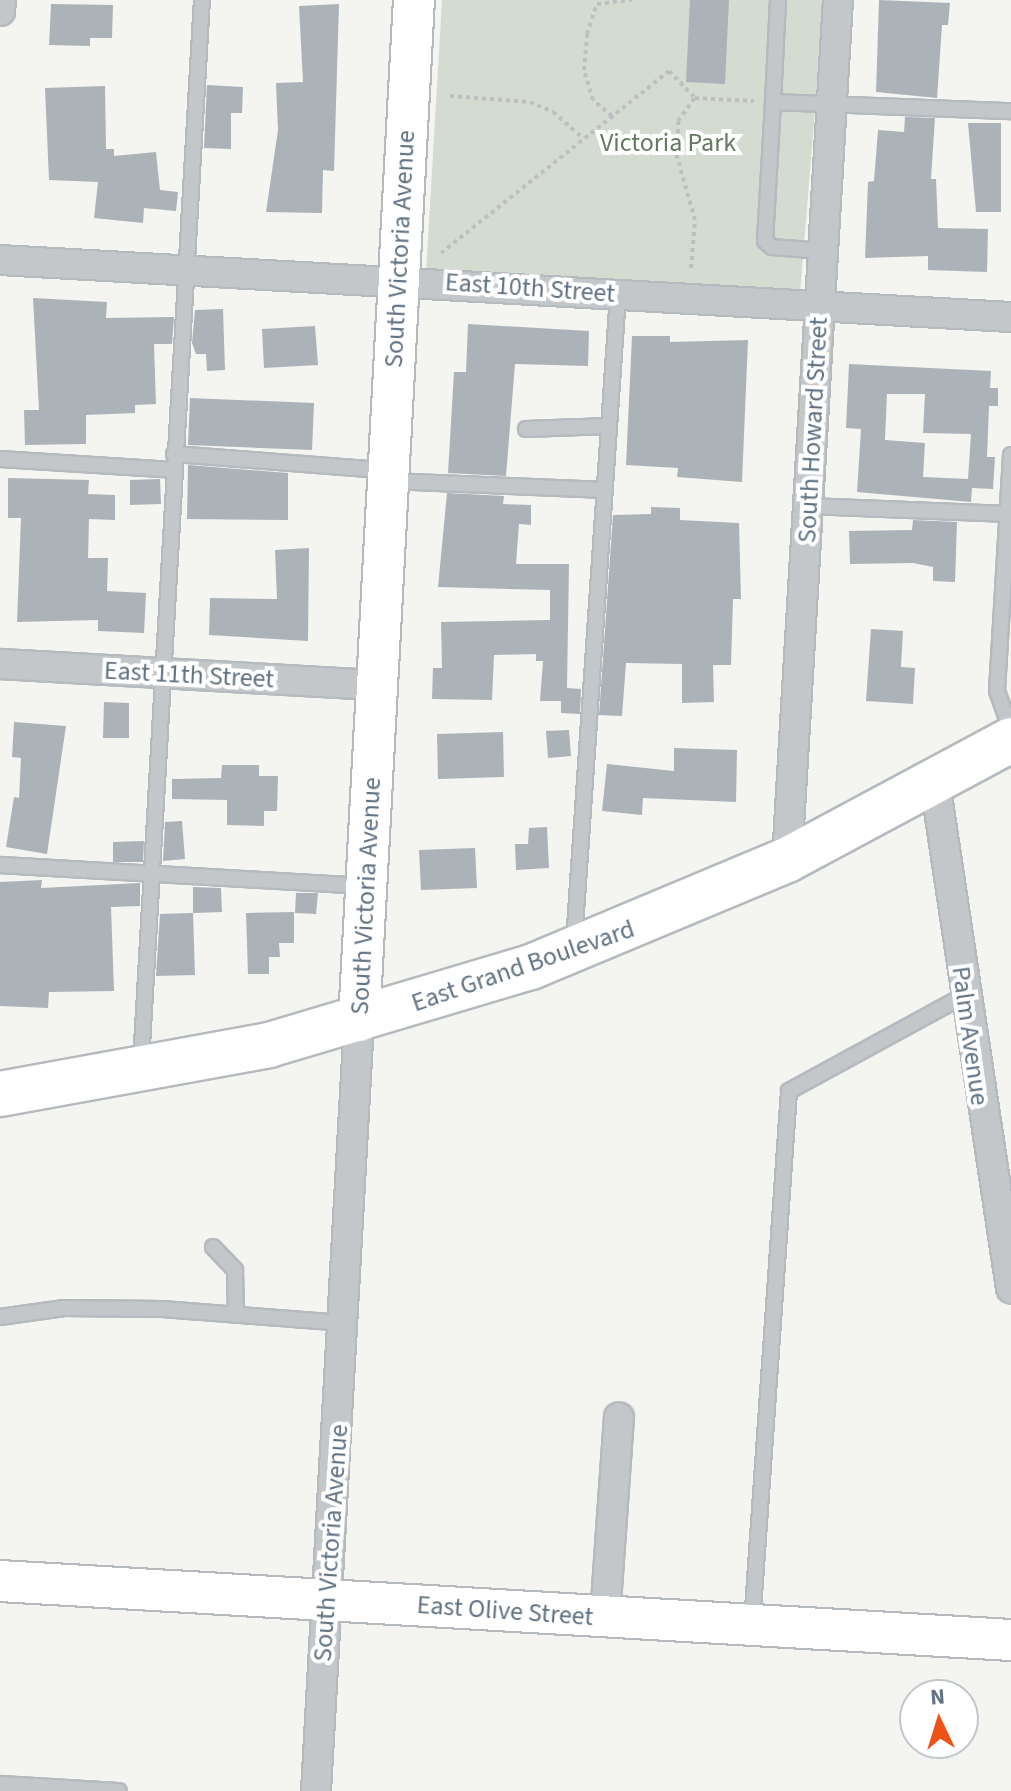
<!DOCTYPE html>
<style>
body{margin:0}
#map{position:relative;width:1011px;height:1791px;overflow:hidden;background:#f4f4f0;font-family:"Source Sans 3",sans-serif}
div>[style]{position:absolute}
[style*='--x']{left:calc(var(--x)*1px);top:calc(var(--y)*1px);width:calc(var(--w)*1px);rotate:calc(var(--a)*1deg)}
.green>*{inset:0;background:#d4dcd1}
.building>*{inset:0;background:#abb3b9}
.path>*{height:4px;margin-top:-2px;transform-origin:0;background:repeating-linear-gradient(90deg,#bdbfc1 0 4px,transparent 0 8px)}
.roads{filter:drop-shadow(2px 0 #b5babf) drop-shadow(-2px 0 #b5babf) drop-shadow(0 2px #b5babf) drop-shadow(0 -2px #b5babf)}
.lane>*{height:14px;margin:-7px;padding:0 7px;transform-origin:7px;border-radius:7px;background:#c3c7ca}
.street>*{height:28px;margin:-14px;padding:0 14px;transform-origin:14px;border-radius:14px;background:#c3c7ca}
.secondary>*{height:40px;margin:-20px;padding:0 20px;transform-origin:20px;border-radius:20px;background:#fff}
.primary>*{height:44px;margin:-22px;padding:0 22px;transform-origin:22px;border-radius:22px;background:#fff}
span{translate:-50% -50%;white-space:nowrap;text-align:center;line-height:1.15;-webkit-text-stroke:8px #fff;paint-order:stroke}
.park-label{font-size:26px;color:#647a60}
.street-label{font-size:26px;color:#617283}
.north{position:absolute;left:899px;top:1679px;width:80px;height:80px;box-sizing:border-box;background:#fff;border:2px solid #c0c7cd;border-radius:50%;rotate:356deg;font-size:22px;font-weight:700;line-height:32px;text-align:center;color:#617283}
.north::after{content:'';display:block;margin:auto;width:28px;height:36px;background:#ed5317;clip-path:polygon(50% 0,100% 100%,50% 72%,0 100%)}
</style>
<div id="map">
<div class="green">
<i style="clip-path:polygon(442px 0,824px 0,800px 294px,426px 273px)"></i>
</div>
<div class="building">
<i style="clip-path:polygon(690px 0,729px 0,725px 84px,686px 82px)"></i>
<i style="clip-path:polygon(879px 0,950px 3px,948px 25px,942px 25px,937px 98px,876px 92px)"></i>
<i style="clip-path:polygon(51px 4px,113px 5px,112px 38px,90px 38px,90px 46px,49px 45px)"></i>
<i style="clip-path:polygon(339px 4px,334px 171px,323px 170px,322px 213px,266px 212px,278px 130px,276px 83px,303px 82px,299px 6px)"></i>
<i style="clip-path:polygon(207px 85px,243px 87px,242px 113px,231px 113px,231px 149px,204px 148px)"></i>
<i style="clip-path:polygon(105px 86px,106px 149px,114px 149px,114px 156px,156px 152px,160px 190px,178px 192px,176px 211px,144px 208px,143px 223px,94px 218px,98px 182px,49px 180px,45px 88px)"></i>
<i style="clip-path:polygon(905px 117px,935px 118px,931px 179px,936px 179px,938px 228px,988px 229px,987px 272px,928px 270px,928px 256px,865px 258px,868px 182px,874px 181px,878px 130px,904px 132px)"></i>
<i style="clip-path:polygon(968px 123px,1001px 123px,1001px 212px,976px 212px)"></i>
<i style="clip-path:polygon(33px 298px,107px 302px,106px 318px,174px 317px,172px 344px,154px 344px,156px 404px,135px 405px,135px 413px,86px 415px,86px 444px,25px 445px,24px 410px,39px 410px)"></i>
<i style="clip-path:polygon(223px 309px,225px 370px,207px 371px,206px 354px,196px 354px,192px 343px,195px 310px)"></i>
<i style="clip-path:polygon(468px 324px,589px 331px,588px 366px,515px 364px,506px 476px,448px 473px,454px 372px,466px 372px)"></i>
<i style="clip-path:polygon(315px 326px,318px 365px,264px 368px,262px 329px)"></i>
<i style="clip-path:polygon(632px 336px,670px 336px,670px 342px,748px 340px,742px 482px,677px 477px,678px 468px,626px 465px)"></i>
<i style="clip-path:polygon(evenodd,849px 364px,991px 371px,990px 388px,998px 388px,998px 406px,989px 406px,987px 457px,995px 457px,993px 489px,972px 488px,971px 502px,857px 492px,861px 429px,846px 428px,849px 364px,887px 394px,925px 394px,923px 433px,971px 434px,968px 479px,923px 477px,925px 443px,885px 440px,887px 394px)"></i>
<i style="clip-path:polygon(190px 398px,314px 403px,312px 450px,188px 445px)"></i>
<i style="clip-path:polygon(188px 465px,288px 473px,288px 520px,187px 519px)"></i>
<i style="clip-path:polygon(8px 478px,89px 480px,88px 494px,115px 495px,115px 520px,89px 519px,88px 558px,108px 558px,107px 591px,146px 593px,144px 633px,98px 631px,98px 620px,17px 622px,21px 518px,8px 518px)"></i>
<i style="clip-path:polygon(160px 479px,161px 504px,130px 505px,130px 480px)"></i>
<i style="clip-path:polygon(447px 493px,504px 496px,503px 504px,531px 505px,531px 525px,519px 524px,516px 564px,569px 564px,567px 688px,581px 689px,580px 714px,561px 713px,561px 701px,540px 701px,543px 661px,536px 661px,536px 654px,494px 655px,492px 700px,432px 699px,433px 668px,442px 668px,441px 622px,550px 620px,550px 590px,438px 587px)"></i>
<i style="clip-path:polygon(651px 507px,680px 508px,680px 520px,739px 523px,741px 599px,733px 599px,731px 665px,713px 665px,714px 702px,682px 703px,682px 664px,626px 663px,622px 716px,599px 715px,613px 515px,651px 514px)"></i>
<i style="clip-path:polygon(913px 520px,957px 522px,955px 582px,933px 581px,933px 567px,913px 563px,850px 564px,849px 531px,912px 530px)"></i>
<i style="clip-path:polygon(309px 548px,308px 641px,209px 635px,210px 598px,277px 599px,275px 550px)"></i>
<i style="clip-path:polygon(871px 629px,903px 631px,901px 667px,915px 668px,913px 704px,866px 701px)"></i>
<i style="clip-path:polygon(104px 702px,129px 703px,129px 738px,103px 738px)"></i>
<i style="clip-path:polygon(14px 722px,66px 726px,47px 854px,6px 847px,14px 797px,19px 798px,21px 758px,12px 757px)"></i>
<i style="clip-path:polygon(569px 730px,571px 756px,548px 758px,546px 731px)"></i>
<i style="clip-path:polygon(503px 732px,504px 777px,438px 779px,437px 734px)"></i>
<i style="clip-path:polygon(674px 748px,737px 750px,736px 802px,643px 798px,642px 815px,602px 811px,607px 764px,674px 771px)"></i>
<i style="clip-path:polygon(222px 765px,259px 765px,259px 776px,278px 776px,277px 811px,264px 811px,264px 826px,227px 825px,227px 800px,172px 799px,172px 779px,221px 778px)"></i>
<i style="clip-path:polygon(182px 821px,185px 859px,163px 861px,165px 822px)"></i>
<i style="clip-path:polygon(547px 827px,549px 868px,516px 870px,515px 844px,528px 844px,529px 828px)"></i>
<i style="clip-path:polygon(144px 841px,143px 862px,113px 862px,113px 842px)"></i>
<i style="clip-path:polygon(475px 848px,477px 888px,421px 890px,419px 850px)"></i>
<i style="clip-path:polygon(42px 880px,41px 888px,140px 883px,140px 906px,111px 907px,114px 991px,49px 992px,48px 1008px,0 1006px,0 882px)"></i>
<i style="clip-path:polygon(193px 887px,221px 888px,222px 912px,193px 913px)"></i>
<i style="clip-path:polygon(296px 893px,318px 893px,316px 914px,295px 913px)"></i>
<i style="clip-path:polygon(294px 912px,294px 943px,279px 943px,280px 957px,269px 957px,269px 974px,248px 974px,246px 913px)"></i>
<i style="clip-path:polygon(193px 913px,195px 975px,156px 976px,160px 914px)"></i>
</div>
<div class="path">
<i style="--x:450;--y:96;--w:80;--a:4.3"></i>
<i style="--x:530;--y:102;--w:25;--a:23"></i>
<i style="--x:553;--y:112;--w:40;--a:41"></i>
<i style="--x:612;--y:116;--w:25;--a:-140"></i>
<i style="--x:593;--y:100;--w:31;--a:-107"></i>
<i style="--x:584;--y:70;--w:36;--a:-85"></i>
<i style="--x:587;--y:34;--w:32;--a:-72"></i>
<i style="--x:597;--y:4;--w:35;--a:-7"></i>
<i style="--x:441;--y:253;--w:292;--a:-38.6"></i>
<i style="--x:669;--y:71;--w:37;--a:46"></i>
<i style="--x:691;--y:268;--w:48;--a:-85.2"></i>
<i style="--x:695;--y:220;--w:66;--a:-105.9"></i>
<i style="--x:677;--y:157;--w:36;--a:-88"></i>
<i style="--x:678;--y:121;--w:29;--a:-54"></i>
<i style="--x:695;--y:98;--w:59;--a:2.9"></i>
</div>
<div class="roads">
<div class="lane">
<i style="--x:778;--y:0;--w:102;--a:92.8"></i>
<i style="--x:773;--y:102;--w:238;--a:2.2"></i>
<i style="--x:773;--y:102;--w:139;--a:93.3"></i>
<i style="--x:765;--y:241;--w:9;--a:41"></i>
<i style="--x:772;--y:247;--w:51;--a:4.5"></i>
<i style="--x:526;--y:429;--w:83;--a:-2.1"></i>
<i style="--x:174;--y:454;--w:211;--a:4.4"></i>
<i style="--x:1011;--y:455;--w:236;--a:93.4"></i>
<i style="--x:997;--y:691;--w:41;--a:70.3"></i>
<i style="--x:0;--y:459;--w:173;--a:3.6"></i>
<i style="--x:390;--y:481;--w:215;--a:2.4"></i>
<i style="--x:809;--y:506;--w:199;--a:2.3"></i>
<i style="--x:0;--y:865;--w:363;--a:3.3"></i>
<i style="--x:574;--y:942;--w:648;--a:-86.11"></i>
<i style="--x:141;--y:1063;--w:1065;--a:-86.72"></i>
<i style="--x:213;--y:1247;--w:32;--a:46"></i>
<i style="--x:235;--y:1270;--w:45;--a:88.7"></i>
<i style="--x:0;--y:1317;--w:65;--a:-8"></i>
<i style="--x:64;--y:1308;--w:98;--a:0.6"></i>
<i style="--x:162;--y:1309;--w:184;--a:4.4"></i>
<i style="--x:752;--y:1624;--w:534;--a:-86.03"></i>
<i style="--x:789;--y:1091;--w:198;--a:-28.6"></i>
<i style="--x:0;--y:1784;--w:119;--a:3.4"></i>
</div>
<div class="street">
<i style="--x:0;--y:11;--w:11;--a:-85"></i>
<i style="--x:0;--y:260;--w:1013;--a:3.23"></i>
<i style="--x:0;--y:664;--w:379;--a:3.2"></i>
<i style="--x:935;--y:783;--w:511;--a:81.44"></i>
<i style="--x:787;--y:860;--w:862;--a:-86.61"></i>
<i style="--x:605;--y:1617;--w:200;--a:-86"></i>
<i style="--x:316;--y:1791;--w:771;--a:-86.8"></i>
</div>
<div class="secondary">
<i style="--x:359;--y:1021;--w:1022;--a:-86.92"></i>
<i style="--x:0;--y:1581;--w:1013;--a:3.34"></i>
</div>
<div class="primary">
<i style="--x:0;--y:1094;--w:273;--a:-10.3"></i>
<i style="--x:269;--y:1045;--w:273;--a:-16.6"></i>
<i style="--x:531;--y:967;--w:277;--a:-22.7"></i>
<i style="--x:787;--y:860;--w:254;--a:-28.2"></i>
</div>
</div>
<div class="park-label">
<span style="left:668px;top:143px">Victoria Park</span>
</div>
<div class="street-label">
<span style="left:400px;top:249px;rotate:-87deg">South Victoria Avenue</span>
<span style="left:530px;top:288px;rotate:4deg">East 10th Street</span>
<span style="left:813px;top:430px;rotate:-87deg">South Howard Street</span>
<span style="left:189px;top:675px;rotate:3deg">East 11th Street</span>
<span style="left:366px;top:896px;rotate:-87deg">South Victoria Avenue</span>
<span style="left:523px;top:966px;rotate:-19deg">East Grand Boulevard</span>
<span style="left:970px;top:1036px;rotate:82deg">Palm Avenue</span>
<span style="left:331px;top:1543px;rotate:-86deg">South Victoria Avenue</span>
<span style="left:505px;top:1611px;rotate:4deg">East Olive Street</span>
</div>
<div class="north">N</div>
</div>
